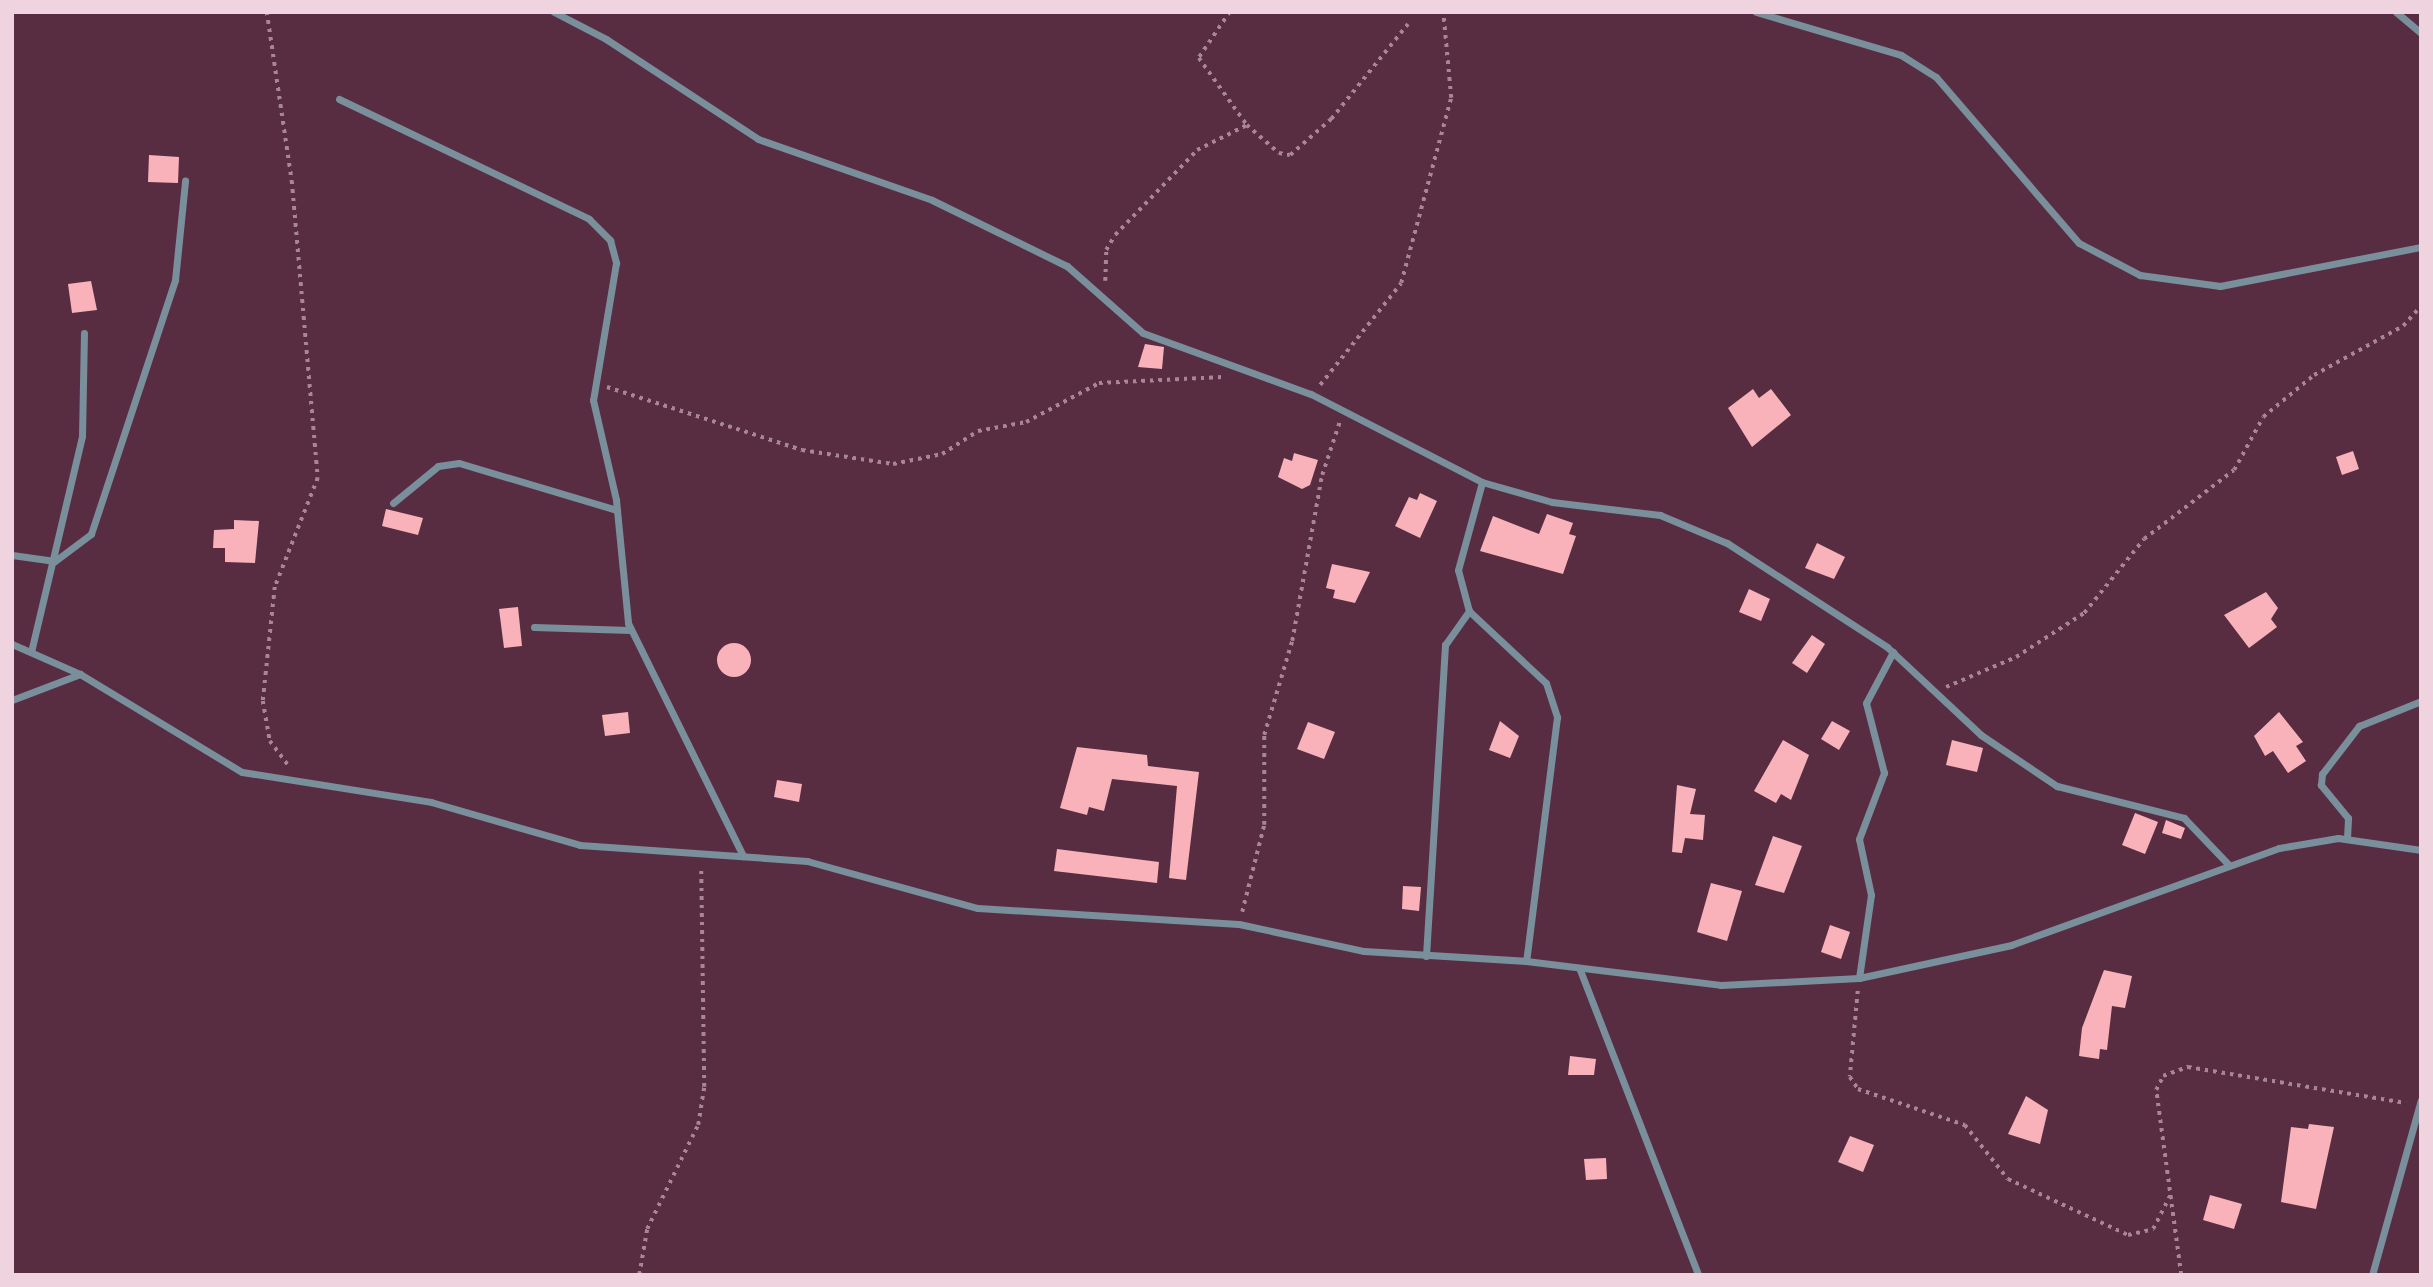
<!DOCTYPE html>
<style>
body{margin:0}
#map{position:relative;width:2433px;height:1287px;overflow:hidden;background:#582d42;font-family:Raleway,sans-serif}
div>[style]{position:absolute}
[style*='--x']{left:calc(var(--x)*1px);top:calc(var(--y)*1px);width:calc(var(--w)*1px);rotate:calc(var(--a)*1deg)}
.building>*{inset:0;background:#f9b2ba}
.round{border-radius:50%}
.path>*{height:3.5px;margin-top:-1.75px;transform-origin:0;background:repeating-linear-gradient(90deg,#a88695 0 3.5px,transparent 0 8.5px)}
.minor>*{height:7px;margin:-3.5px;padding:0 3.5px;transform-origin:3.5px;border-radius:3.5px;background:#798f9b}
span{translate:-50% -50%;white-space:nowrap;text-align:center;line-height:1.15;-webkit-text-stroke:7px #4c2337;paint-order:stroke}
.frame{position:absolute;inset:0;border:14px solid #efd4df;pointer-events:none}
</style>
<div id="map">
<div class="building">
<i style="clip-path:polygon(149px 155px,179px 157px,178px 183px,148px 182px)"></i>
<i style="clip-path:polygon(91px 281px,97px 310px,72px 313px,68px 284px)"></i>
<i style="clip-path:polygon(1145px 344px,1164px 347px,1162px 369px,1138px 367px)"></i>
<i style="clip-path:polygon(1753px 389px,1759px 398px,1771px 389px,1791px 415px,1752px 447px,1728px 408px)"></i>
<i style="clip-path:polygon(2353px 451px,2359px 469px,2342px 475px,2336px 457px)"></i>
<i style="clip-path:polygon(1294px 453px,1318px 460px,1310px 485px,1302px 489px,1278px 477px,1284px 458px,1292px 461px)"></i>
<i style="clip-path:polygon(1420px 493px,1437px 501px,1420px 538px,1395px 526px,1409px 497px,1417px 500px)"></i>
<i style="clip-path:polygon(386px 509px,423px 518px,418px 535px,382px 526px)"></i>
<i style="clip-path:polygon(1547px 514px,1573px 523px,1569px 534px,1576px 536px,1563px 574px,1480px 551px,1493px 516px,1539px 534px)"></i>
<i style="clip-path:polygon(234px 520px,259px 521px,255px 563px,225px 562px,225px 548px,213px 548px,214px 530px,234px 529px)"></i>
<i style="clip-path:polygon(1817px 543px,1845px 557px,1834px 579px,1805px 568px)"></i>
<i style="clip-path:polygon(1332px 564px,1370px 572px,1355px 603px,1333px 598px,1335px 590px,1326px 588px)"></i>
<i style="clip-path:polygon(1749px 589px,1770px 599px,1761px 621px,1739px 612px)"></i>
<i style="clip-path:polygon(2266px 592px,2278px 608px,2271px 619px,2277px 627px,2249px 648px,2224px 615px)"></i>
<i style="clip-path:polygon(518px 607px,522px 646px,504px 648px,499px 609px)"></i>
<i style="clip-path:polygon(1812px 635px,1825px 644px,1807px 673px,1792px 663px)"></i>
<i class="round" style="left:717px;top:643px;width:34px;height:34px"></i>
<i style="clip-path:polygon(628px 712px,630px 733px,605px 736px,602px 715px)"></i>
<i style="clip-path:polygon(2279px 712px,2303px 742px,2296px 746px,2306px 761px,2288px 773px,2273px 751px,2265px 756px,2254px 736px)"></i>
<i style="clip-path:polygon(1500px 721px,1519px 736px,1510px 758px,1489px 750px)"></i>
<i style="clip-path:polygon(1832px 721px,1850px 731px,1839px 750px,1821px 739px)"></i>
<i style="clip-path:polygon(1308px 722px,1335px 732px,1324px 759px,1297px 749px)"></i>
<i style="clip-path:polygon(1783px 740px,1809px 755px,1791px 800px,1781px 794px,1776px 803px,1754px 791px)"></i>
<i style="clip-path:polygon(1952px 740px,1983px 748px,1977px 772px,1946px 765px)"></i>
<i style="clip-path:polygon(1077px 747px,1147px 755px,1148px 766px,1199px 772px,1186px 880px,1169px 878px,1177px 786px,1112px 779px,1104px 811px,1089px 807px,1087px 815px,1060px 808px)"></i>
<i style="clip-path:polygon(777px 780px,802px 784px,799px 802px,774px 797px)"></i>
<i style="clip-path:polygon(1677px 785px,1696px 789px,1690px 814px,1705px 815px,1703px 840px,1685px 838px,1682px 853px,1672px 852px)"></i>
<i style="clip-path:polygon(2135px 813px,2158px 822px,2145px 854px,2122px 845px)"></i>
<i style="clip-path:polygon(2166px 820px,2185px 828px,2181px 839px,2162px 833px)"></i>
<i style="clip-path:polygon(1773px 836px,1802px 846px,1784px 893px,1755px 885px)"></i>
<i style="clip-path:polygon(1057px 849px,1159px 862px,1157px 883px,1054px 871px)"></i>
<i style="clip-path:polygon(1711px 883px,1742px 891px,1727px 941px,1697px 932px)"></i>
<i style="clip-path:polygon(1403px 886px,1421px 887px,1419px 911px,1402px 909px)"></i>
<i style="clip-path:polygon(1830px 925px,1850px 932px,1841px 959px,1821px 952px)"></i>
<i style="clip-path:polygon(2104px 970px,2132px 976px,2125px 1008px,2112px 1006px,2107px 1050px,2100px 1049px,2099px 1059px,2079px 1056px,2082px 1028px)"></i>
<i style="clip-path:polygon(1570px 1056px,1596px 1059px,1594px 1075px,1568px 1075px)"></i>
<i style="clip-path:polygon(2026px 1096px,2048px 1110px,2040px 1144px,2008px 1134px)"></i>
<i style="clip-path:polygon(2309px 1124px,2334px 1127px,2316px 1209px,2281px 1202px,2291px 1127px,2308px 1129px)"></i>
<i style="clip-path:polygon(1850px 1136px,1874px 1145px,1863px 1172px,1838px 1162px)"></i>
<i style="clip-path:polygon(1606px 1158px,1607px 1179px,1586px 1180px,1584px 1159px)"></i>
<i style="clip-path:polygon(2210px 1195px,2242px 1204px,2234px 1229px,2203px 1220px)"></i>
</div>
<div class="path">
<i style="--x:267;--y:12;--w:171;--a:81.6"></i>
<i style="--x:292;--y:181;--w:298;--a:85"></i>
<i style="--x:318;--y:478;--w:117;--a:111.5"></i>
<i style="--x:275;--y:587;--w:115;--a:96"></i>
<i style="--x:263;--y:701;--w:41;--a:80.1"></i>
<i style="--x:270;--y:741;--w:30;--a:53"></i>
<i style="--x:1230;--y:12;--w:55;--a:124"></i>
<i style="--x:1199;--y:58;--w:82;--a:54.4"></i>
<i style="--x:1105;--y:281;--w:31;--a:-88"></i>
<i style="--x:1106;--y:250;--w:17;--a:-59"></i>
<i style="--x:1115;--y:235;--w:118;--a:-46"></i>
<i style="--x:1197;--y:150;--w:56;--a:-26.6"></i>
<i style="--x:1247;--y:125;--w:43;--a:41.2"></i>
<i style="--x:1279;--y:153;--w:11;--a:10"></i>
<i style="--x:1290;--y:155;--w:55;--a:-41.3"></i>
<i style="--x:1331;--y:119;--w:122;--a:-51"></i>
<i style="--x:1320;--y:385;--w:130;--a:-51.5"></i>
<i style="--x:1401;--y:283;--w:192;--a:-74.9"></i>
<i style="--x:1451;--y:98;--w:86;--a:-95.3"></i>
<i style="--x:607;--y:387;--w:205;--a:17.9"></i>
<i style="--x:802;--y:450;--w:92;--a:8.7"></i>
<i style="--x:893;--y:464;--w:50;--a:-11.5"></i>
<i style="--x:942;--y:454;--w:43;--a:-32.6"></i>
<i style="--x:978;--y:431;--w:49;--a:-10.6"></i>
<i style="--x:1026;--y:422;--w:83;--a:-28.1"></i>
<i style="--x:1099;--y:383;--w:124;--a:-2.8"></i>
<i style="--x:1946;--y:687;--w:76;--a:-23.2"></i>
<i style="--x:2016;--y:657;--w:81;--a:-32.9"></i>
<i style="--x:2084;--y:613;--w:95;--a:-51"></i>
<i style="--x:2144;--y:539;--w:113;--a:-37.5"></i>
<i style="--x:2234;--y:470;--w:60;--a:-61.3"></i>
<i style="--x:2263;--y:417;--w:66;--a:-39.5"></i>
<i style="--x:2314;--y:375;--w:102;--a:-28.8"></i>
<i style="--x:2403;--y:326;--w:27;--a:-48"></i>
<i style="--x:1242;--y:912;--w:90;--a:-75.8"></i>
<i style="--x:1264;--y:825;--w:90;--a:-90"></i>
<i style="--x:1264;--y:735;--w:98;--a:-73.4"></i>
<i style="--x:1292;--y:641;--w:169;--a:-79.8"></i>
<i style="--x:1322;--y:475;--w:57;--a:-71.6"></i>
<i style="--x:1858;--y:991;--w:86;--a:95.3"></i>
<i style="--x:1850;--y:1077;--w:14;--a:56"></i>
<i style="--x:1858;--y:1089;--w:113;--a:18.6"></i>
<i style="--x:1965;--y:1125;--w:69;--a:51.5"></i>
<i style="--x:2008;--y:1179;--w:132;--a:25"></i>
<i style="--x:2128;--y:1235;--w:26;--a:-13"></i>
<i style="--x:2153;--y:1229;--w:38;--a:-63"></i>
<i style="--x:639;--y:1275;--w:47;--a:-80.1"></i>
<i style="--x:647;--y:1229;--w:116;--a:-63.9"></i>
<i style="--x:698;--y:1125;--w:38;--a:-81"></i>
<i style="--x:704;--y:1087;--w:220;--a:-90.8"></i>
<i style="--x:2181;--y:1275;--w:187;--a:-97.7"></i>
<i style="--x:2156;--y:1090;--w:16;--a:-63"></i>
<i style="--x:2163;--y:1076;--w:27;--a:-20"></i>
<i style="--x:2188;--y:1067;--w:221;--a:9.4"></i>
</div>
<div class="minor">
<i style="--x:554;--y:12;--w:59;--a:27.4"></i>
<i style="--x:606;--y:39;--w:182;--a:33.3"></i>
<i style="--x:758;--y:139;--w:184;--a:19.3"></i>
<i style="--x:932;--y:200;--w:150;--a:26.1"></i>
<i style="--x:1067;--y:266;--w:101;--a:41.4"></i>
<i style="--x:1143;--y:333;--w:179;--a:20"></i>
<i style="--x:1311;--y:394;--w:192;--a:27.2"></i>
<i style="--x:1482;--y:482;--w:73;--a:15.9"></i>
<i style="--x:1552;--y:502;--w:109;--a:6.9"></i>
<i style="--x:1660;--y:515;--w:73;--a:22.7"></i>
<i style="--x:1727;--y:543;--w:191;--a:33"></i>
<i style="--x:1887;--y:647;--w:129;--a:43.1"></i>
<i style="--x:1981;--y:735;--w:92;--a:33.9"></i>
<i style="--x:2057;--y:786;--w:131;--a:14.1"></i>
<i style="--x:2184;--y:818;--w:64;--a:46.3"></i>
<i style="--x:1756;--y:12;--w:151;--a:16.5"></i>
<i style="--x:1901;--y:55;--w:41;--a:32.2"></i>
<i style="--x:1936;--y:77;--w:219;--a:49.3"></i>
<i style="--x:2079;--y:243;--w:69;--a:27.7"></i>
<i style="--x:2140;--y:275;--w:81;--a:7.8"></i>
<i style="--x:2220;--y:286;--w:205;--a:-11"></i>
<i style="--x:2396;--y:12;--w:33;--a:40"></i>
<i style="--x:339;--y:99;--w:277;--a:25.6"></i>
<i style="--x:589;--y:219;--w:30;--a:45"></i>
<i style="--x:610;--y:240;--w:24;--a:75"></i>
<i style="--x:616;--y:263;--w:139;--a:99.5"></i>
<i style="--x:593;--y:400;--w:103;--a:77"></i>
<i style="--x:616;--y:500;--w:124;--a:84.4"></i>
<i style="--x:628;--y:623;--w:260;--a:63.7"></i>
<i style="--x:393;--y:503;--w:58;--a:-39.4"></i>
<i style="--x:438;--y:466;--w:21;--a:-8"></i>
<i style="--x:459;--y:463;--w:165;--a:16.6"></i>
<i style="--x:12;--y:555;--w:43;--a:7.9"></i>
<i style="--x:55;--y:561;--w:45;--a:-36.9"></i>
<i style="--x:91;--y:534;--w:268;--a:-71.7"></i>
<i style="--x:175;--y:280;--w:100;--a:-84.2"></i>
<i style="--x:1469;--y:611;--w:105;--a:43.1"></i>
<i style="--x:1546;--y:683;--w:36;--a:72"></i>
<i style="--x:1557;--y:717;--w:246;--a:97.2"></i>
<i style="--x:534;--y:627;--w:96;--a:1.8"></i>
<i style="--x:12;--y:644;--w:74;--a:23.8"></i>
<i style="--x:80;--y:674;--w:189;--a:31.2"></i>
<i style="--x:242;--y:772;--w:191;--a:9"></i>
<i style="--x:431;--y:802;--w:155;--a:16.1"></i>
<i style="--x:580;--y:845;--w:228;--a:4"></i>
<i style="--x:807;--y:861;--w:177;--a:15.4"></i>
<i style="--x:978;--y:908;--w:261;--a:3.5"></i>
<i style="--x:1239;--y:924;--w:128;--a:12.2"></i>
<i style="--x:1364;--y:951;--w:162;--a:3.5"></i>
<i style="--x:1526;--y:961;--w:196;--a:7"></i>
<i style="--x:1721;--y:985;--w:138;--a:-2.9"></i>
<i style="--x:1859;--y:978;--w:156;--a:-12.2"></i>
<i style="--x:2011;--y:945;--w:285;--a:-19.9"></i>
<i style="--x:2279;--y:848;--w:60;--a:-9.6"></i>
<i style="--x:2338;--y:838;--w:84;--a:8.2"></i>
<i style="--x:31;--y:652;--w:222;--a:-76.7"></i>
<i style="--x:82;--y:436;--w:103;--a:-88.9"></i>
<i style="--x:12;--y:700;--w:73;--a:-20.9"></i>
<i style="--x:2347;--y:838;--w:20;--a:-87"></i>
<i style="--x:2348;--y:818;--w:43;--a:-129.3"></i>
<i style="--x:2321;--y:785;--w:11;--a:-85"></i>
<i style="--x:2322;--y:774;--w:61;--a:-52.4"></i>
<i style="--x:2359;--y:726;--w:67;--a:-22"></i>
<i style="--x:1426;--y:956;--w:312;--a:-86.5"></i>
<i style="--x:1445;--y:645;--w:42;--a:-54.8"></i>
<i style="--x:1469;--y:611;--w:42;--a:-105"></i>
<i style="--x:1458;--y:570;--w:91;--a:-74.7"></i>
<i style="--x:1580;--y:970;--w:327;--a:68.8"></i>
<i style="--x:1859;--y:978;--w:84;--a:-81.8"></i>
<i style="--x:1871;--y:895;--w:57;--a:-102.1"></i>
<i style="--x:1859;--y:839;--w:71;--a:-69.3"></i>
<i style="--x:1884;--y:773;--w:72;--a:-104.4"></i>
<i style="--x:1866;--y:703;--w:58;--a:-62.1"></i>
<i style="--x:2372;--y:1275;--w:182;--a:-74.4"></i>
</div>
<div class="frame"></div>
</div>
